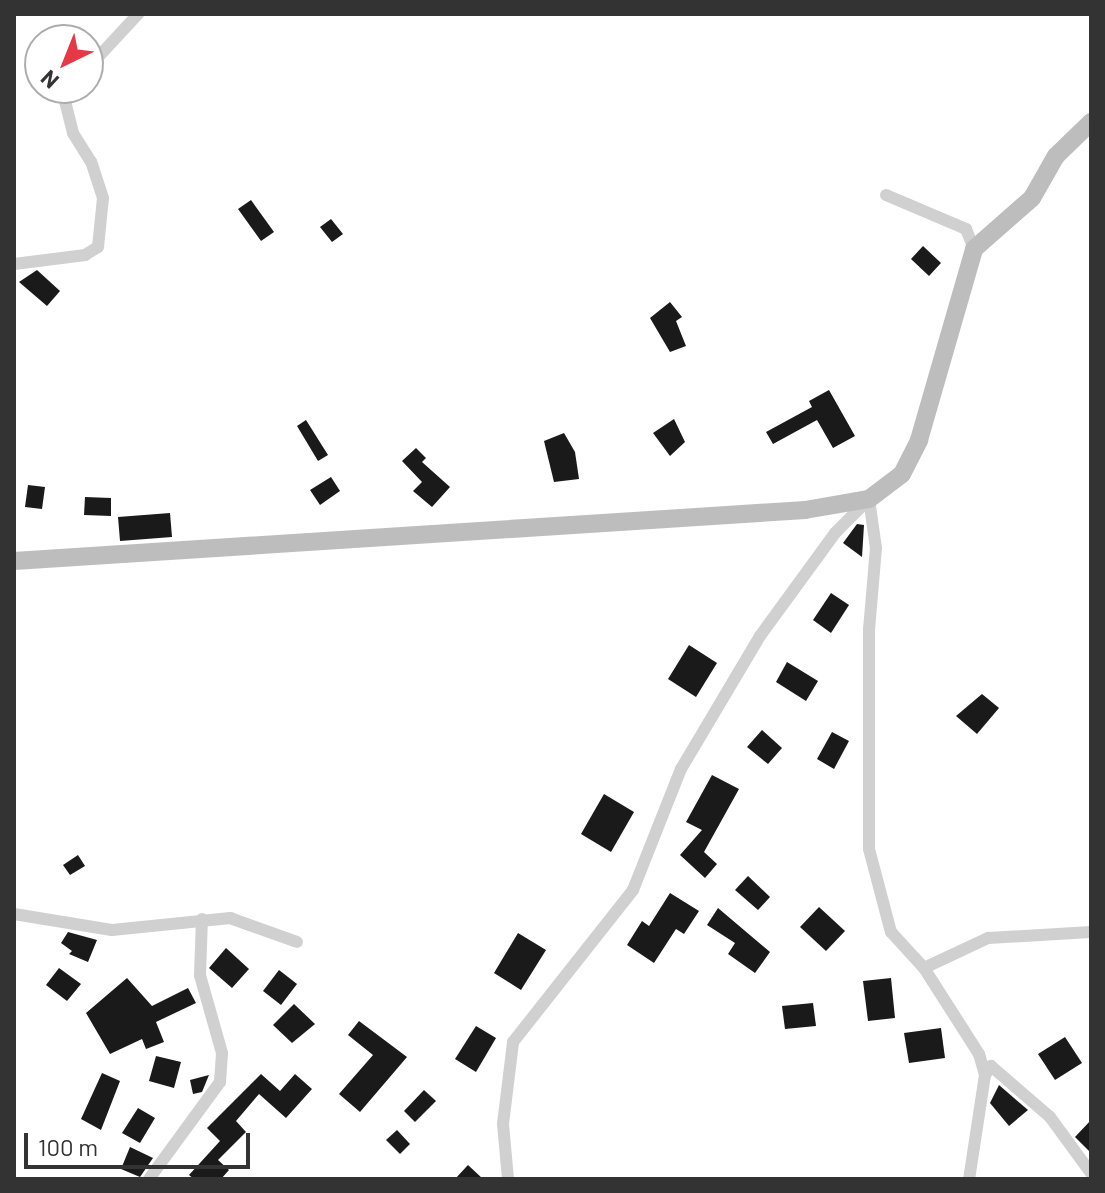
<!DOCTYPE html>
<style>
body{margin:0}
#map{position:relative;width:1105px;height:1193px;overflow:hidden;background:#fff;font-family:Barlow,sans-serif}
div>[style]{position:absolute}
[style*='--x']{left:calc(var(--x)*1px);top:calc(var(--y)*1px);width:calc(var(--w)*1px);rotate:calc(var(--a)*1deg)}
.building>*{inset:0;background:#1a1a1a}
.street>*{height:12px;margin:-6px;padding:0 6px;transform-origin:6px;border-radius:6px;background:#d0d0d0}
.secondary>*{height:18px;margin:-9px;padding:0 9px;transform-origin:9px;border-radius:9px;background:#bdbdbd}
span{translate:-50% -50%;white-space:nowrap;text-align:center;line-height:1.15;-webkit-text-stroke:8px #fff;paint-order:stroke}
.frame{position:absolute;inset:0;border:16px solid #333;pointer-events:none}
.north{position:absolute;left:24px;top:24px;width:80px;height:80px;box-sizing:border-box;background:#fff;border:2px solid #adadad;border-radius:50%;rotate:223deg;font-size:22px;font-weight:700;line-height:32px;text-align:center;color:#333}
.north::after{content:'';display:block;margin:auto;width:28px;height:36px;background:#e63946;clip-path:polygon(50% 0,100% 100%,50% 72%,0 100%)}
.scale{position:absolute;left:24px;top:1133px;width:226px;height:36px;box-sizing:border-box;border:4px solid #333;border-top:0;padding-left:10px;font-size:24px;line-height:28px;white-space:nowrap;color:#333;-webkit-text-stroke:6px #fff;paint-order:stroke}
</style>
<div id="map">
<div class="building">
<i style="clip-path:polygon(251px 200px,274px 232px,261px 241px,238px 209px)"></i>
<i style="clip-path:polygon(331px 219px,343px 234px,332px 242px,320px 227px)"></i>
<i style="clip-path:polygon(923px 246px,941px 263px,929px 276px,911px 259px)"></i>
<i style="clip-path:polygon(37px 270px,60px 291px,47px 306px,19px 282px)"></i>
<i style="clip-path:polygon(670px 302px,682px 317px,676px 321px,686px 346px,670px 352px,650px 318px)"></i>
<i style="clip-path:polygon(829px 390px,855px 436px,833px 448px,817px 420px,773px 444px,766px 432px,812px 407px,809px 401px)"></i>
<i style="clip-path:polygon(674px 419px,685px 442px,670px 456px,653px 433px)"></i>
<i style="clip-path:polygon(306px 420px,328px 455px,318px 461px,297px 426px)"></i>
<i style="clip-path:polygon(564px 433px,575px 452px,579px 479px,554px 482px,544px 441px)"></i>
<i style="clip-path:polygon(416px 448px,426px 458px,422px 462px,450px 487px,432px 507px,413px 491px,422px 482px,402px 461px)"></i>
<i style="clip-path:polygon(331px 477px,340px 491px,320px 505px,310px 490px)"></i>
<i style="clip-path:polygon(28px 485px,45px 487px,42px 509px,25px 507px)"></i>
<i style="clip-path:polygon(85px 497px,111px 498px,111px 516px,84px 515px)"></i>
<i style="clip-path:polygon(170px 513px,172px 537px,120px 541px,118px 517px)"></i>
<i style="clip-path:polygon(857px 524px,864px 525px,862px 557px,843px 543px)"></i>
<i style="clip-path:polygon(831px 593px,849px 605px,831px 633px,813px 620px)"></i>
<i style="clip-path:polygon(689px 645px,717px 663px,696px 697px,668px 679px)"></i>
<i style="clip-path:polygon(787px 662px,818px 681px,806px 701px,776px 682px)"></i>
<i style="clip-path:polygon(982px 694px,999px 708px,977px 734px,956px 716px)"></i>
<i style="clip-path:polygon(762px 730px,782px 748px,768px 764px,747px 747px)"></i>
<i style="clip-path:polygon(832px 732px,849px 741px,834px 769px,817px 759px)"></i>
<i style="clip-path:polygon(712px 775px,739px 789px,704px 852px,717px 864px,705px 878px,680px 855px,702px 830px,686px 822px)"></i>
<i style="clip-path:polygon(604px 794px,634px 812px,611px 852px,581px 834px)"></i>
<i style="clip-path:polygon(78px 855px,85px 866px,70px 875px,63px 865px)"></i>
<i style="clip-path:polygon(748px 876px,770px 897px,758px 910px,735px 890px)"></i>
<i style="clip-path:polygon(670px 893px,699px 911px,684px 934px,676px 929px,654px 963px,627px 945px,642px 921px,649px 926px)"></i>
<i style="clip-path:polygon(819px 907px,845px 931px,826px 951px,800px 927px)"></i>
<i style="clip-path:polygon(718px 908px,770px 952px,755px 973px,728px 954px,735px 943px,707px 925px)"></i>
<i style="clip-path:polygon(68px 932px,97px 940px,88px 962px,69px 954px,72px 951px,61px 943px)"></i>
<i style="clip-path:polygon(518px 933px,546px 950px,521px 990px,494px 973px)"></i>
<i style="clip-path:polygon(226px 948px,249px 969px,232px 988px,209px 968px)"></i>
<i style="clip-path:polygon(59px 968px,81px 984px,67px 1001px,46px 985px)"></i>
<i style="clip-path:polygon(279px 970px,297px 984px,281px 1005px,263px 991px)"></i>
<i style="clip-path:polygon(127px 978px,152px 1006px,188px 988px,196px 1003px,156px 1022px,164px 1042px,146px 1049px,142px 1039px,110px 1054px,86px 1013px)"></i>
<i style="clip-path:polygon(891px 978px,895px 1018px,868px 1021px,863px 981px)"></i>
<i style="clip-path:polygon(813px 1003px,816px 1026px,785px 1029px,782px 1006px)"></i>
<i style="clip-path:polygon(294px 1004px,315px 1024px,292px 1043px,273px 1025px)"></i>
<i style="clip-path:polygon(359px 1021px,407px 1057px,360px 1112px,339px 1094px,373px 1055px,348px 1035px)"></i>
<i style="clip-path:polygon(476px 1026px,496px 1038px,476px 1072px,455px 1059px)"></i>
<i style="clip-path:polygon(941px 1028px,945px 1058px,909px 1063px,904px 1033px)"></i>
<i style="clip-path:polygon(1065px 1037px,1082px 1063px,1055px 1080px,1038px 1054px)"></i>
<i style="clip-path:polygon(156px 1056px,181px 1062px,174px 1088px,149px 1081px)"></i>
<i style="clip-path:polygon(102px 1073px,120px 1081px,101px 1130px,81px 1119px)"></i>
<i style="clip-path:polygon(261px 1074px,280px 1091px,295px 1074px,312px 1089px,286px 1118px,259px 1094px,236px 1121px,246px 1132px,218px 1160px,229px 1170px,221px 1179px,194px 1179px,189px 1175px,220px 1141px,207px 1128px)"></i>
<i style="clip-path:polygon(209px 1075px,202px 1092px,193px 1094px,190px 1080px)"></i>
<i style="clip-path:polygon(999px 1085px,1028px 1110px,1009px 1126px,990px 1103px)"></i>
<i style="clip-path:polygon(424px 1090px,436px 1101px,415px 1122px,404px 1111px)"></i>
<i style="clip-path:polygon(138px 1108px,155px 1118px,140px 1143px,122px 1133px)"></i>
<i style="clip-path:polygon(1091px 1120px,1091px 1153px,1075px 1137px)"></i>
<i style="clip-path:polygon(397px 1130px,410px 1144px,400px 1154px,386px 1140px)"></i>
<i style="clip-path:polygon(130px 1147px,153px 1158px,140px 1177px,121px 1169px)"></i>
<i style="clip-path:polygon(468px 1165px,483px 1179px,455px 1179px)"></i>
</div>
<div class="street">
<i style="--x:88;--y:68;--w:74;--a:-47.2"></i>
<i style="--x:886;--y:195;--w:87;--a:23"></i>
<i style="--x:966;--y:229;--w:22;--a:68"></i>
<i style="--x:14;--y:264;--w:72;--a:-7.2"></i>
<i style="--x:85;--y:255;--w:15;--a:-32"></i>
<i style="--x:98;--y:247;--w:49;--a:-84.2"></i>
<i style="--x:103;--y:198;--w:38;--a:-108"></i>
<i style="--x:91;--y:162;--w:34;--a:-122"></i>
<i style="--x:73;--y:133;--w:32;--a:-104"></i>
<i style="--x:65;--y:102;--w:16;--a:-63"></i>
<i style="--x:14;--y:914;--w:99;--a:9.3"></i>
<i style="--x:112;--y:930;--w:119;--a:-5.8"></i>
<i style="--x:230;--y:918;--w:71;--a:19.7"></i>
<i style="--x:924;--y:968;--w:71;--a:-25.1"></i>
<i style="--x:988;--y:938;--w:103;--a:-3.3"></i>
<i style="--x:985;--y:1075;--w:11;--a:-56"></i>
<i style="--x:991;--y:1066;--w:78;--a:40.8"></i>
<i style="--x:1050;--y:1117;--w:69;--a:53.8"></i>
<i style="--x:149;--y:1179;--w:120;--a:-53.8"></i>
<i style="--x:220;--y:1082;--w:29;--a:-86"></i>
<i style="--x:222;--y:1053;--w:81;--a:-105.8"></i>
<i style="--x:200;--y:975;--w:56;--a:-88"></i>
<i style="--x:508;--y:1179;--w:55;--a:-95.2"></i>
<i style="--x:503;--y:1124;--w:83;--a:-83"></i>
<i style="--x:513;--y:1042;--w:194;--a:-51.7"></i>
<i style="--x:633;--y:890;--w:130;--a:-68.4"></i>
<i style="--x:681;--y:769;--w:155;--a:-59.3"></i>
<i style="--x:760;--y:636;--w:127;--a:-53.9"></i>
<i style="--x:835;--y:533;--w:48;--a:-45"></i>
<i style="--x:869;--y:499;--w:49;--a:81.9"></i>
<i style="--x:876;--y:548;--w:82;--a:94.9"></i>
<i style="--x:869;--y:630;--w:219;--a:90"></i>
<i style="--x:869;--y:849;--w:86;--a:75.2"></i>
<i style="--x:891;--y:932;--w:49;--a:47.5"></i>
<i style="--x:924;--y:968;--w:102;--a:57.4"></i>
<i style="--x:979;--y:1054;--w:22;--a:74"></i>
<i style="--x:985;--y:1075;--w:105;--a:98.7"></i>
</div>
<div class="secondary">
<i style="--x:14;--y:561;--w:793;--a:-3.69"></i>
<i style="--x:805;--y:510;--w:65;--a:-9.8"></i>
<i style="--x:869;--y:499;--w:41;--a:-37.1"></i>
<i style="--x:902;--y:474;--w:38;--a:-63"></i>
<i style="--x:919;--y:440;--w:199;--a:-73.9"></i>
<i style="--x:974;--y:249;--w:77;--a:-41.3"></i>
<i style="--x:1032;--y:198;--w:48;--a:-60.3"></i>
<i style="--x:1056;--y:156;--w:49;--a:-44.2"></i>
</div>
<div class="frame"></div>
<div class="north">N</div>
<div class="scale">100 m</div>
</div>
